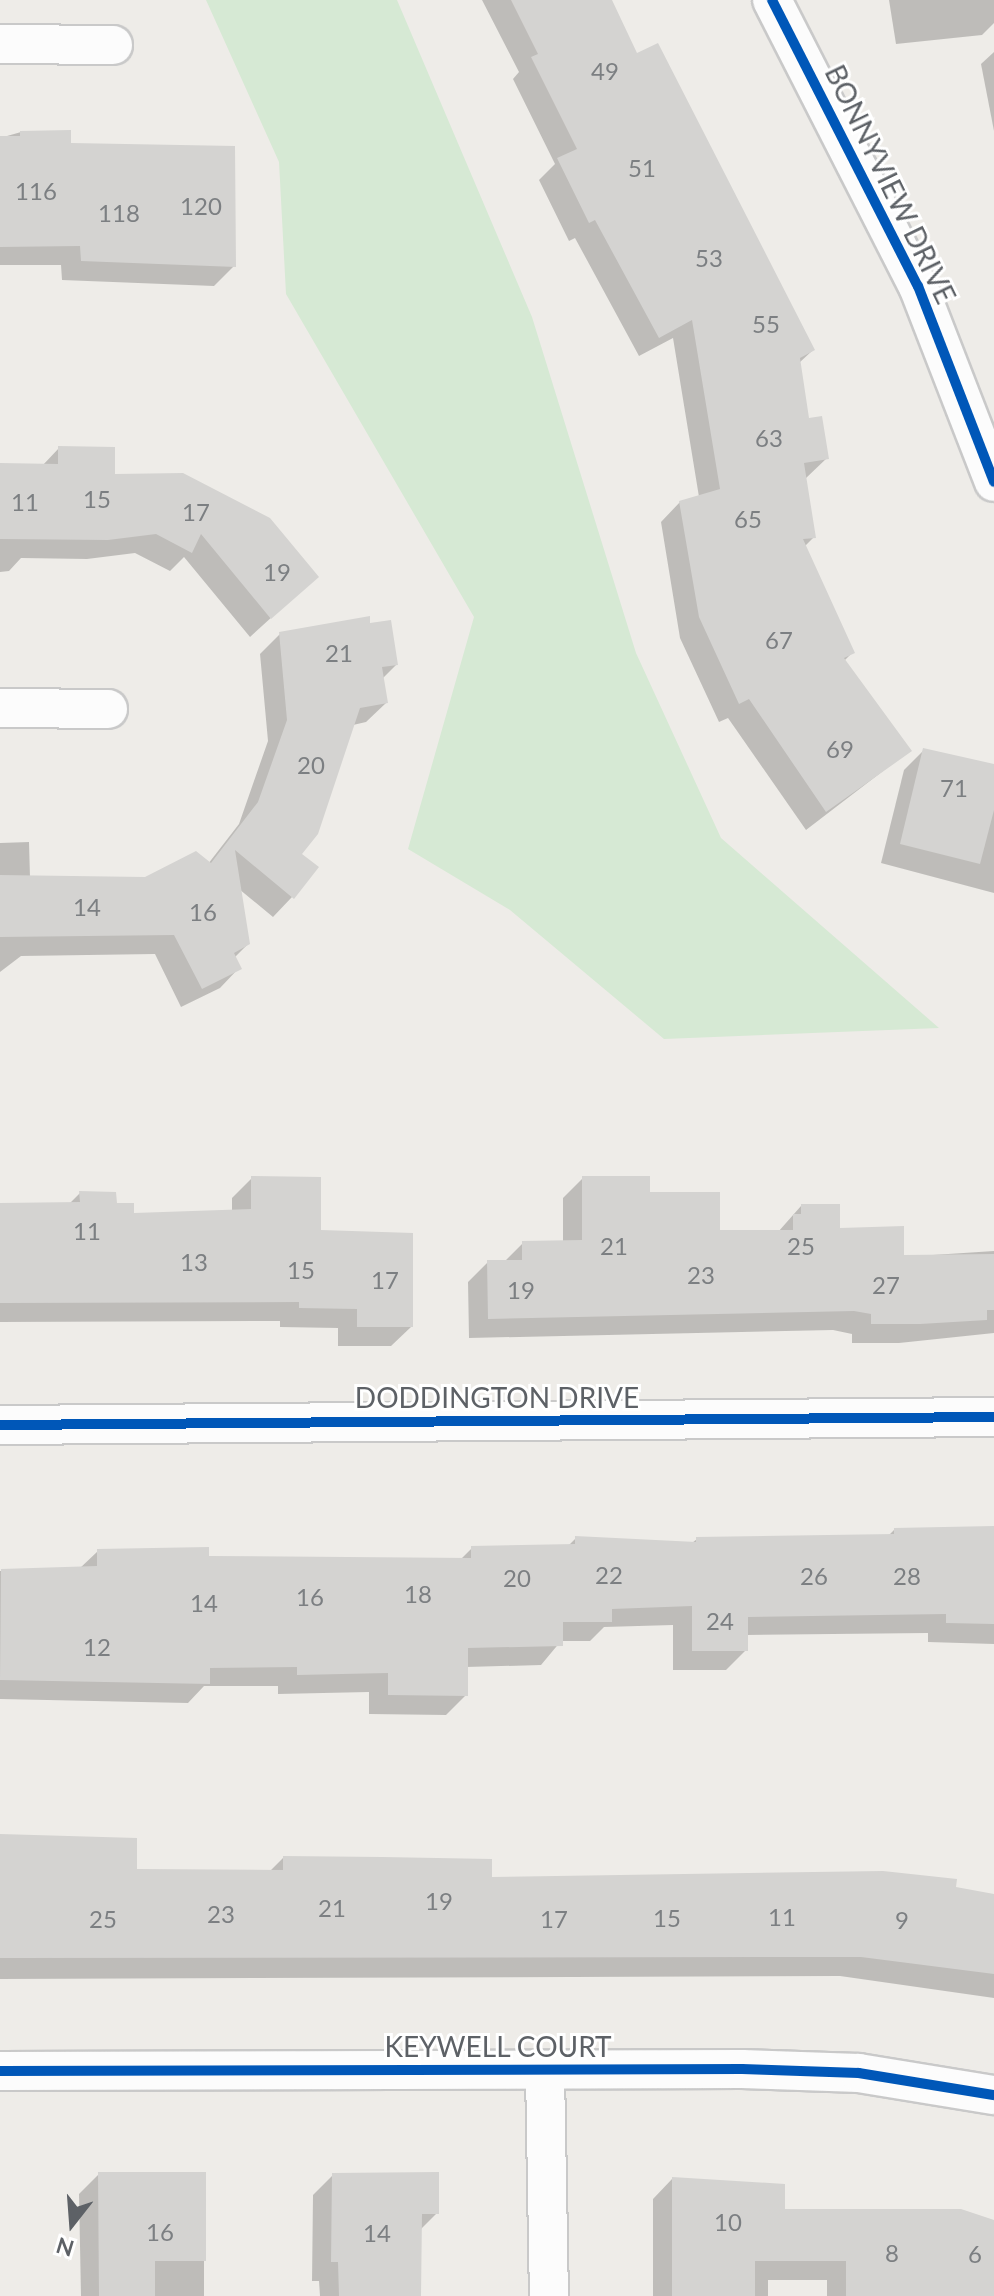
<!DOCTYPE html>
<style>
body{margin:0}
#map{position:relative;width:994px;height:2296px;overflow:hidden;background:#eeece8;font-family:Lato,sans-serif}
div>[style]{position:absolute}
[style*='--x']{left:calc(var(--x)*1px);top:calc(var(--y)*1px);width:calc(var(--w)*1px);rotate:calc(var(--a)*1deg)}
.green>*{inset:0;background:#d6e9d4}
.shadow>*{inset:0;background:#0003}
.building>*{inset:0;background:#d4d3d1}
.roads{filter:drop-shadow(2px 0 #c9c9c9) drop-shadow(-2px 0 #c9c9c9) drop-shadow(0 2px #c9c9c9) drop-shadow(0 -2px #c9c9c9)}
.street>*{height:38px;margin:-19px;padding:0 19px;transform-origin:19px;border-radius:19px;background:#fcfcfc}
.cycleway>*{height:10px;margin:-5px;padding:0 5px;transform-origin:5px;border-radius:5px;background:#0057b8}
span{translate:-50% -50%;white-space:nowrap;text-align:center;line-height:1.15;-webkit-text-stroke:6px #fff;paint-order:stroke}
.number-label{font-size:24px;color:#7c7f82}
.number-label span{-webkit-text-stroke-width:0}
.street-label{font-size:28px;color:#5d6166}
.north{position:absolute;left:32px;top:2184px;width:80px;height:80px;-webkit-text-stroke:6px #fff;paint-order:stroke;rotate:197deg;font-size:22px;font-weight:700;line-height:32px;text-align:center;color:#5d6166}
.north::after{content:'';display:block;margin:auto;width:28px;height:36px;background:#5d6166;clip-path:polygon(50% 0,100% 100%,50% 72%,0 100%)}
</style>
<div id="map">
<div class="green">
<i style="clip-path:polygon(206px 0,397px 0,532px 317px,636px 653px,721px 838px,939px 1028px,664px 1039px,510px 910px,408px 849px,474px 617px,286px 294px,279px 162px)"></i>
</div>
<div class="shadow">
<i style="clip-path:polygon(482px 0,609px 0,636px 56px,813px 350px,799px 363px,808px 420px,827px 458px,805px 479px,814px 537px,804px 547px,852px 653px,844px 661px,909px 751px,806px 830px,728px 718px,719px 722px,680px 638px,661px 522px,680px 502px,699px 497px,673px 338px,639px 356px,575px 238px,569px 241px,539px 180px,555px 164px,513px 79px,519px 72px)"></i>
<i style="clip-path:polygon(889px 0,994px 0,994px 23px,982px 35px,896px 44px)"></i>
<i style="clip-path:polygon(994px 52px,994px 131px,981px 64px)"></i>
<i style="clip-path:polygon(21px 132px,69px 145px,234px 266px,214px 286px,62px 280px,61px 265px,0 265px,0 138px)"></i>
<i style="clip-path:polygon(59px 448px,113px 476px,316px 577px,250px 637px,184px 557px,170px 571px,135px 553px,87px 559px,21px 558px,9px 571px,0 572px,0 465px,42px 466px)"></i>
<i style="clip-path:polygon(368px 626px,396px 665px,382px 679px,386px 703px,366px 722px,353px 725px,299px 854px,292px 897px,273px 917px,239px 889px,248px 944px,234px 958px,239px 968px,220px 988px,181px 1007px,155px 954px,21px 956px,0 972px,0 843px,29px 842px,30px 877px,146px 879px,208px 864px,239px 824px,268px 741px,260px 654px,280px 634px)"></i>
<i style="clip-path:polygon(924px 750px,994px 767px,994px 893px,881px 863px,904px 770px)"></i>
<i style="clip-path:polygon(252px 1178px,319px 1232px,411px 1327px,391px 1346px,338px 1346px,338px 1328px,280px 1327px,280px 1321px,0 1322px,0 1205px,69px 1204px,80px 1193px,132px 1215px,232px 1211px,232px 1198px)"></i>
<i style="clip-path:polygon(583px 1178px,648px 1194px,719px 1232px,778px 1232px,801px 1206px,838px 1230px,902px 1257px,994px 1251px,994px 1333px,899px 1343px,852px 1343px,852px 1334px,833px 1330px,469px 1338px,468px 1282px,488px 1262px,504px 1262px,523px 1243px,563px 1243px,563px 1198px)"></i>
<i style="clip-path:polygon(994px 1528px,994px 1644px,928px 1642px,928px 1633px,746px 1635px,746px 1650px,726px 1670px,673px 1670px,673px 1625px,604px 1627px,590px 1641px,561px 1641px,541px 1665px,466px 1667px,466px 1695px,446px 1715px,369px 1714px,369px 1692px,278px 1694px,278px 1686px,204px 1686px,188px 1703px,0 1699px,0 1571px,79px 1569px,98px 1551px,207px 1558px,460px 1560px,472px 1548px,567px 1547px,576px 1538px,692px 1543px,697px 1539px,888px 1536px,894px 1530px)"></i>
<i style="clip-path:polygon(0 1837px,135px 1871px,269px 1872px,283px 1858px,490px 1879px,954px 1888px,994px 1896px,994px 1998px,840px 1976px,0 1979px)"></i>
<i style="clip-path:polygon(99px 2174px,204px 2174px,204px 2296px,81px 2296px,79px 2194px)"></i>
<i style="clip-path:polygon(333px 2175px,437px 2213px,420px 2230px,419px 2296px,320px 2296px,319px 2281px,312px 2281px,313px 2195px)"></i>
<i style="clip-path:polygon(672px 2179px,783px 2211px,994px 2222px,994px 2296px,827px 2296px,827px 2280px,768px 2280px,768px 2296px,653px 2296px,653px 2199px)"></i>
</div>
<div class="building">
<i style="clip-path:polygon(511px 0,612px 0,637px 53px,658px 43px,815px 350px,800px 358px,809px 418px,822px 416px,829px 459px,804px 463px,816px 538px,803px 539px,855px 653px,844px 658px,912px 751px,826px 812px,749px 699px,739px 704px,699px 617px,679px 501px,720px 489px,692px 320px,659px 338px,595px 220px,589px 223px,557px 158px,577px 149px,531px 57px,538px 54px)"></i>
<i style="clip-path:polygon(71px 130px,71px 143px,235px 146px,236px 267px,81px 261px,80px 246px,0 247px,0 136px,20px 136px,20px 131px)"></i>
<i style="clip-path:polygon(58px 446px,115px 447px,115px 474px,183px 473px,270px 518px,319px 577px,271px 619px,201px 534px,192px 553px,156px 534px,108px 540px,0 539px,0 463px,58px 464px)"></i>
<i style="clip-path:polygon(370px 616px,370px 623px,391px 620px,398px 665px,382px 667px,388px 703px,360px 708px,318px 834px,302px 854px,319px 867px,294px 899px,235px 850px,250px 944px,234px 953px,242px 969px,202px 989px,174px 935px,0 937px,0 875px,145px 877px,196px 851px,211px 863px,258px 802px,287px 720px,279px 632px)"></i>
<i style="clip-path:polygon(923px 748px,994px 764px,994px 810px,980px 864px,900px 844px)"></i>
<i style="clip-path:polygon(251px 1176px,321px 1177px,321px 1230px,413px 1233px,413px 1327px,357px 1327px,357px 1309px,299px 1308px,299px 1302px,0 1303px,0 1203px,80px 1202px,79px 1191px,116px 1192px,117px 1203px,134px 1203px,134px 1213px,251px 1209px)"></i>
<i style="clip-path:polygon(582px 1176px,650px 1176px,650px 1192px,720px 1192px,720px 1230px,793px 1230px,793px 1214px,801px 1214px,801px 1204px,840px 1204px,840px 1228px,904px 1226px,904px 1255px,994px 1254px,994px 1310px,987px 1310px,987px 1320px,920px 1324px,871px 1324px,871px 1314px,854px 1311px,488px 1319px,487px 1260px,522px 1260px,522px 1241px,582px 1240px)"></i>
<i style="clip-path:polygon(994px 1526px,994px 1624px,946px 1623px,946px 1614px,748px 1617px,748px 1651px,692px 1651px,692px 1606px,612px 1609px,612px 1622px,563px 1622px,563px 1646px,468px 1648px,468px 1696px,388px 1695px,388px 1673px,297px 1675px,297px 1667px,210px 1668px,210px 1684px,0 1680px,1px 1569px,97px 1566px,97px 1549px,209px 1547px,209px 1556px,471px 1558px,471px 1546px,575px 1544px,575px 1536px,696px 1542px,696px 1537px,894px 1534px,894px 1528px)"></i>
<i style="clip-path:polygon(0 1834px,137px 1838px,137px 1869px,283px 1870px,283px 1856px,382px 1857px,492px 1859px,492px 1877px,883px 1871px,957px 1879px,956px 1887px,994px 1894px,994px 1974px,861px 1957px,0 1958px)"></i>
<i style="clip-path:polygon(98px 2172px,206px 2172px,206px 2261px,155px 2261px,155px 2296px,99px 2296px)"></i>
<i style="clip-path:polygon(439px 2172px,439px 2214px,422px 2214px,421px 2296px,339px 2296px,338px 2262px,331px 2262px,332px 2173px)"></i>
<i style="clip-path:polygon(672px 2177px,785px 2184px,785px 2209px,961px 2209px,994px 2220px,994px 2296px,846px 2296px,846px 2261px,755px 2261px,755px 2296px,672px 2296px)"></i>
</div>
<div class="roads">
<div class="street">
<i style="--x:772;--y:0;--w:321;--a:63"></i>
<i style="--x:918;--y:286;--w:210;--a:68.8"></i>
<i style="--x:0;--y:44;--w:113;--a:0.5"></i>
<i style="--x:0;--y:708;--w:108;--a:0.5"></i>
<i style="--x:0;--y:1425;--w:994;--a:-0.46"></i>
<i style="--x:545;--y:2070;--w:226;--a:89"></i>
<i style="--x:0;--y:2071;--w:742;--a:-0.15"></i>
<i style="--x:742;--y:2069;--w:117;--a:2"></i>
<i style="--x:859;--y:2073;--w:137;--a:9.3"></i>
</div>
</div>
<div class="cycleway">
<i style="--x:772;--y:0;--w:321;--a:63"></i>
<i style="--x:918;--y:286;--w:210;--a:68.8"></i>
<i style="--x:0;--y:1425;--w:994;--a:-0.46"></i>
<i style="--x:0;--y:2071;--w:742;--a:-0.15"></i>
<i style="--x:742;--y:2069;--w:117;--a:2"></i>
<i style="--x:859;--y:2073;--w:137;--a:9.3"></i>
</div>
<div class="number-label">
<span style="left:605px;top:71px">49</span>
<span style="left:642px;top:168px">51</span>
<span style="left:36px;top:191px">116</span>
<span style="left:201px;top:206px">120</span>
<span style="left:119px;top:213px">118</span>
<span style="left:709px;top:258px">53</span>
<span style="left:766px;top:324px">55</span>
<span style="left:769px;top:438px">63</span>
<span style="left:97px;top:499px">15</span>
<span style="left:25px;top:502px">11</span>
<span style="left:196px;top:512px">17</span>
<span style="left:748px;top:519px">65</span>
<span style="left:277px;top:572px">19</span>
<span style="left:779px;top:640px">67</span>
<span style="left:339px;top:653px">21</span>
<span style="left:840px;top:749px">69</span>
<span style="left:311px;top:765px">20</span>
<span style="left:954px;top:788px">71</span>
<span style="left:87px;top:907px">14</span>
<span style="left:203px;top:912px">16</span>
<span style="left:87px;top:1231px">11</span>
<span style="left:614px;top:1246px">21</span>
<span style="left:801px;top:1246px">25</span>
<span style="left:194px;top:1262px">13</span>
<span style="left:301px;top:1270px">15</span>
<span style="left:701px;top:1275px">23</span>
<span style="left:385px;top:1280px">17</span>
<span style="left:886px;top:1285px">27</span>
<span style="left:521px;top:1290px">19</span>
<span style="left:609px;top:1575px">22</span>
<span style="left:814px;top:1576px">26</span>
<span style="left:907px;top:1576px">28</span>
<span style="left:517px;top:1578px">20</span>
<span style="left:418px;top:1594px">18</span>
<span style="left:310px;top:1597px">16</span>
<span style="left:204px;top:1603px">14</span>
<span style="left:720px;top:1621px">24</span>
<span style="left:97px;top:1647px">12</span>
<span style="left:439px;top:1901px">19</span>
<span style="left:332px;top:1908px">21</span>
<span style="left:221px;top:1914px">23</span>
<span style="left:782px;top:1917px">11</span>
<span style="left:667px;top:1918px">15</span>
<span style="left:103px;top:1919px">25</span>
<span style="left:554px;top:1919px">17</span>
<span style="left:902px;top:1920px">9</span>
<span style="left:728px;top:2222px">10</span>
<span style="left:160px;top:2232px">16</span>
<span style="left:377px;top:2233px">14</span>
<span style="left:892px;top:2253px">8</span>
<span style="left:975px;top:2254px">6</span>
</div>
<div class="street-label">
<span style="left:891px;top:184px;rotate:64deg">BONNYVIEW DRIVE</span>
<span style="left:497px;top:1397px">DODDINGTON DRIVE</span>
<span style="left:498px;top:2046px">KEYWELL COURT</span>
</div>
<div class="north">N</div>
</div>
